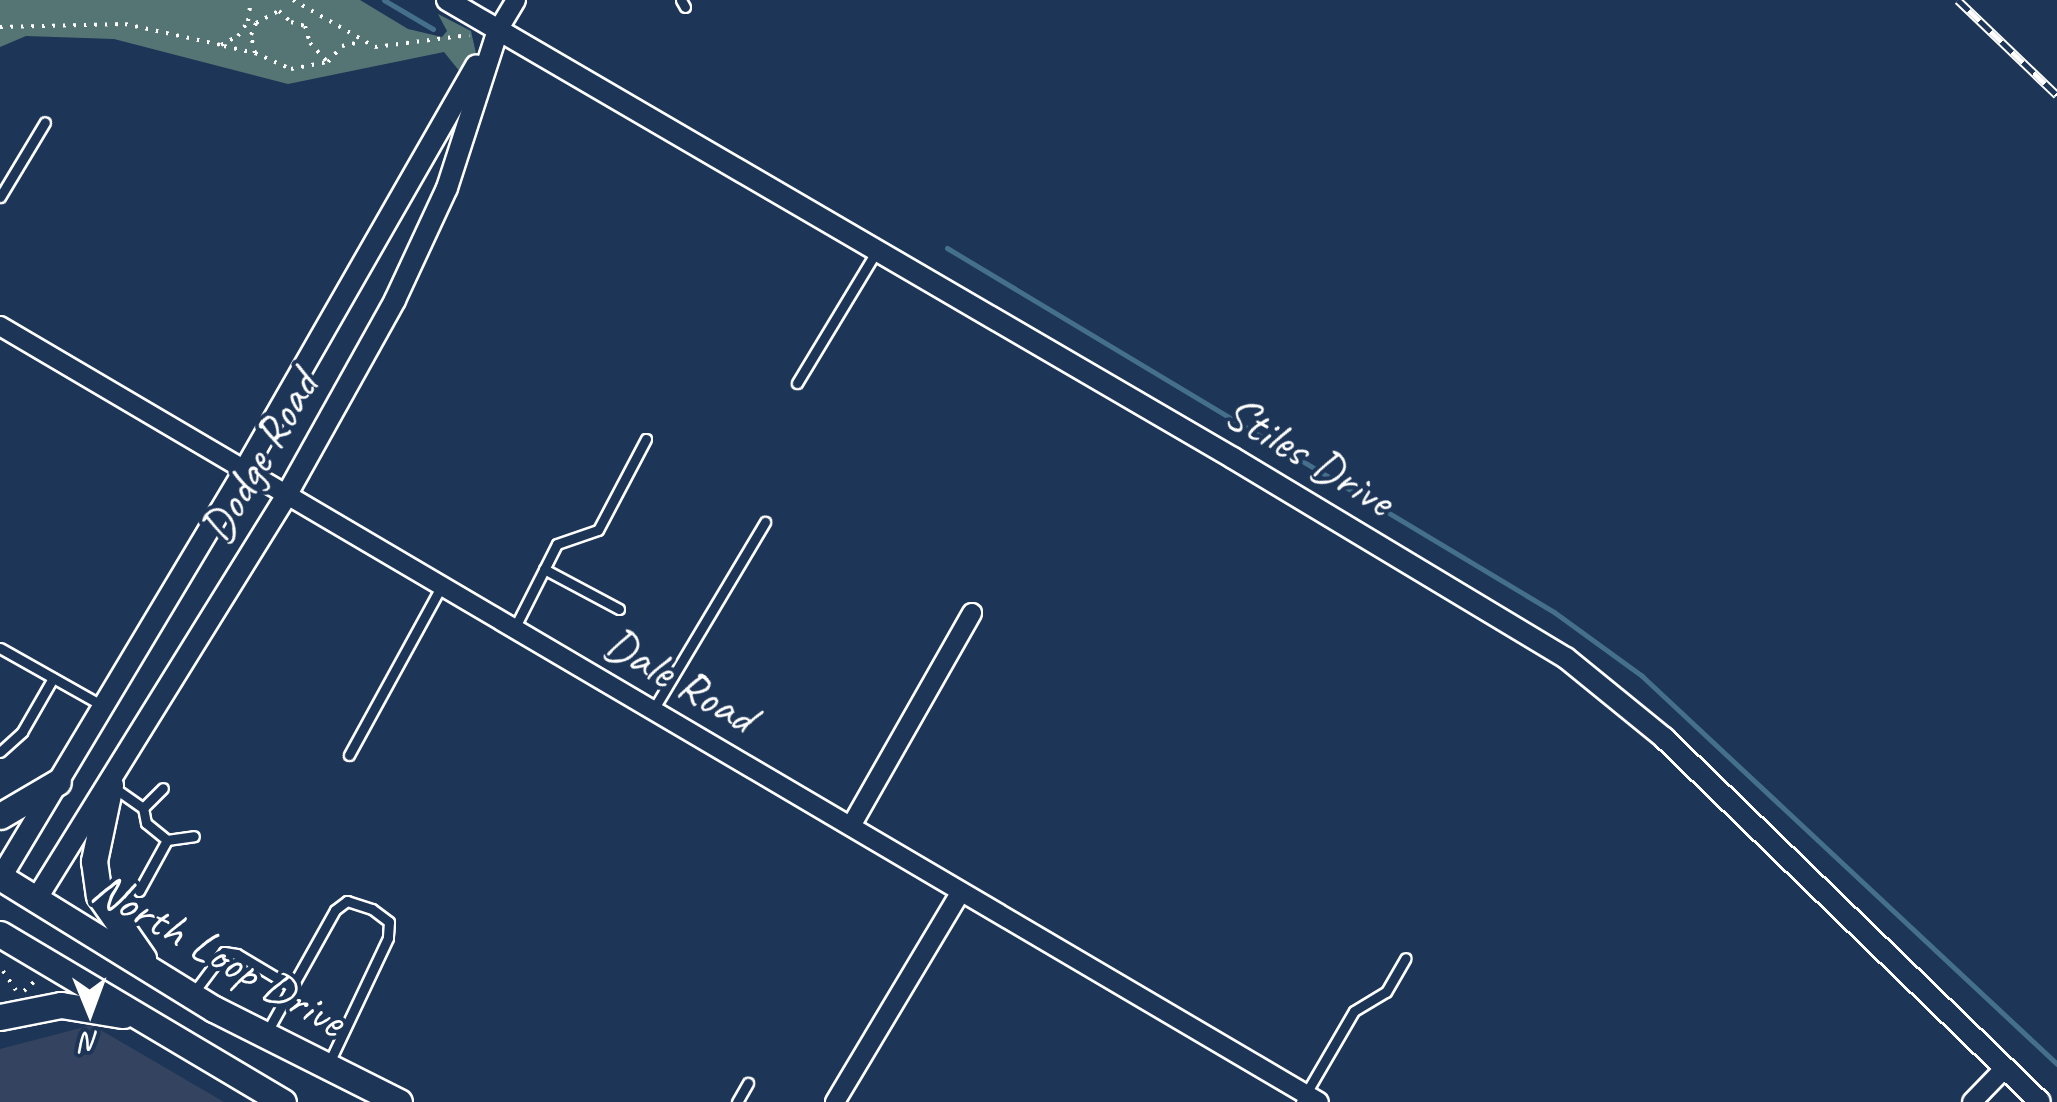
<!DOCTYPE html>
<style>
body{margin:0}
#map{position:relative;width:2057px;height:1102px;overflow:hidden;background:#1d3557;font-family:Caveat,sans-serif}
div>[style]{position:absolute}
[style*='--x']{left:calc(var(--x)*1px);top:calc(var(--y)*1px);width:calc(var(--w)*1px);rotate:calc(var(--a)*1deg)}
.built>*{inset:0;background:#344460}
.green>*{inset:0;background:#557574}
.stream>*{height:5px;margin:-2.5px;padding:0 2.5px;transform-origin:2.5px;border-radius:2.5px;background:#45708c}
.path>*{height:4px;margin-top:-2px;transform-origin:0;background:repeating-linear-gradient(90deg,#fff 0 2.5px,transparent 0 10.5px)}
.roads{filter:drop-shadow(2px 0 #fff) drop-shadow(-2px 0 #fff) drop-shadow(0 2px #fff) drop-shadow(0 -2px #fff)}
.service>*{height:9px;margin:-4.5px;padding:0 4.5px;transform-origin:4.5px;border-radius:4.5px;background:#1d3557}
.minor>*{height:18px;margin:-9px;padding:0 9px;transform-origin:9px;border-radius:9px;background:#1d3557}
.tertiary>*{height:20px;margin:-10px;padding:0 10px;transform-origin:10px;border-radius:10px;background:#1d3557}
.secondary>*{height:25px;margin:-12.5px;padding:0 12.5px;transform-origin:12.5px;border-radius:12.5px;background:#1d3557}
.rail>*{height:9px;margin-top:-4.5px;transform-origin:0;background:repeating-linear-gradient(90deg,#1d3557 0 15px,#fff 0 30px);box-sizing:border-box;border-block:2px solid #fff}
span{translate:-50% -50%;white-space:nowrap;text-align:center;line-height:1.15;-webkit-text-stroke:8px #1d3557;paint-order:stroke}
.street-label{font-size:48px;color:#fff}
.north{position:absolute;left:40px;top:962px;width:100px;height:100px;-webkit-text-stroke:8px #1d3557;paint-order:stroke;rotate:179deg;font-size:28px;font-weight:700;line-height:40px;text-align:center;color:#fff}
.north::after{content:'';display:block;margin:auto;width:35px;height:45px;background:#fff;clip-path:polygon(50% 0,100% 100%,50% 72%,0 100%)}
</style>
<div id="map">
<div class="built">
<i style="clip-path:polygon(92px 1025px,224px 1102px,0 1102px,0 1049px)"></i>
</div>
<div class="green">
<i style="clip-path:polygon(0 0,360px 0,408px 29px,442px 37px,447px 31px,438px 14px,471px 31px,477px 58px,465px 78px,444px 52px,288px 84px,114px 39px,26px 36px,0 47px)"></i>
</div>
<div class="stream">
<i style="--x:384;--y:0;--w:57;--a:30.6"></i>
<i style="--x:947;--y:248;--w:708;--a:30.95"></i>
<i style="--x:1554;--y:612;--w:109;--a:36"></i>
<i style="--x:1642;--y:676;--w:568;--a:43.07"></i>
</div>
<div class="path">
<i style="--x:293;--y:0;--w:95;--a:29.8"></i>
<i style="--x:375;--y:47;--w:95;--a:-7.3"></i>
<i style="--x:0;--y:27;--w:125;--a:-1.4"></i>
<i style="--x:125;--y:24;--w:98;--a:12.3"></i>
<i style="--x:221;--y:45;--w:19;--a:-28"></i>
<i style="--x:238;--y:36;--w:18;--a:-56"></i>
<i style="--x:248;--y:21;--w:21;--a:-82"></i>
<i style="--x:224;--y:46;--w:32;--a:13"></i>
<i style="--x:255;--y:53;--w:39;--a:24"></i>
<i style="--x:291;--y:69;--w:38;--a:-11"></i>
<i style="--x:328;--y:62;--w:21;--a:-49"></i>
<i style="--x:342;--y:46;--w:19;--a:-12"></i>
<i style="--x:255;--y:53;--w:18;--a:-103"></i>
<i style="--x:251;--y:35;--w:13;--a:-67"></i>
<i style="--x:256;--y:23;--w:26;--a:-28"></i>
<i style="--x:279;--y:11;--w:16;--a:43"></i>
<i style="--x:291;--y:22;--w:15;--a:16"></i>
<i style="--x:305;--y:26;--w:18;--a:74"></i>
<i style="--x:310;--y:43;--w:26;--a:47"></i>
<i style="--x:3;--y:971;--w:23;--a:56"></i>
<i style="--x:24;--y:991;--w:13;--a:-42"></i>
</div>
<div class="roads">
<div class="service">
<i style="--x:681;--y:0;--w:8;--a:60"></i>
<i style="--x:0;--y:197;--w:87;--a:-59"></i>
<i style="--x:797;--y:383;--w:153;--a:-58.9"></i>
<i style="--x:544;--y:569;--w:85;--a:28.1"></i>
<i style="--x:514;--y:629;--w:95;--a:-63.2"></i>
<i style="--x:557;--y:544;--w:43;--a:-18.9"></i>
<i style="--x:598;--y:530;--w:103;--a:-62.2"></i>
<i style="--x:0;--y:648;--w:118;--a:29.4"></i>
<i style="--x:653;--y:710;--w:219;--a:-59.2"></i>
<i style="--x:0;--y:752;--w:30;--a:-42"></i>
<i style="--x:22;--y:732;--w:62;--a:-60.1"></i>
<i style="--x:349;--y:755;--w:192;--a:-61.3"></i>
<i style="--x:113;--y:787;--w:37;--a:35"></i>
<i style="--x:167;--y:840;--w:27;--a:-8"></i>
<i style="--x:139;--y:891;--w:58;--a:-61.2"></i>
<i style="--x:167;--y:840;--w:27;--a:-141"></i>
<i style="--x:146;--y:823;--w:15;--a:-101"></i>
<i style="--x:143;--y:808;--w:28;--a:-45"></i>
<i style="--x:194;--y:992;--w:50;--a:-53.1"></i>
<i style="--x:224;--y:952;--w:13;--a:9"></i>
<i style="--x:237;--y:954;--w:64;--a:31"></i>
<i style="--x:268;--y:1030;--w:137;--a:-60.8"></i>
<i style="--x:335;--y:910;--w:15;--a:-37"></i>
<i style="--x:347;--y:901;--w:26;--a:18"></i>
<i style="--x:372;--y:909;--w:21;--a:37"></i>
<i style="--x:389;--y:922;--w:16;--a:94"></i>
<i style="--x:388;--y:938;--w:138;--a:115.3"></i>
<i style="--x:737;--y:1102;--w:22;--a:-60"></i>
<i style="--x:1301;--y:1102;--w:105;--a:-59.8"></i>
<i style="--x:1354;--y:1011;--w:37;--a:-31"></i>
<i style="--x:1386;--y:992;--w:39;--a:-60"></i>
</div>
<div class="minor">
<i style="--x:498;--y:30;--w:35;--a:-59"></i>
<i style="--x:0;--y:326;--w:1530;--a:30.47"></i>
<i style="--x:851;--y:826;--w:245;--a:-60.4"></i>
<i style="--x:835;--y:1102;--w:244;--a:-59.1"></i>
<i style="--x:1972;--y:1102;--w:47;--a:-45.9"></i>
</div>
<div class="tertiary">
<i style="--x:447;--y:0;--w:910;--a:30.23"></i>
<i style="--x:1233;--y:458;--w:388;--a:31"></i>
<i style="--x:1566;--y:658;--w:127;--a:39.2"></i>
<i style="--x:1664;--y:738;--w:523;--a:44.07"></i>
<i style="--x:1;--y:877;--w:475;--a:-59.1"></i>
<i style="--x:245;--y:469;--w:465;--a:-60.2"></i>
<i style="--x:37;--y:898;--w:473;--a:-58.2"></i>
<i style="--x:286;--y:496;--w:224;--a:-60.9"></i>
<i style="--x:395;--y:300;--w:123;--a:-65.1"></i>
<i style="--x:447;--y:188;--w:166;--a:-72.1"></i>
</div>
<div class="secondary">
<i style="--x:110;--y:785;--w:78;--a:101.9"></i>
<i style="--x:94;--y:861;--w:34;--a:82"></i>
<i style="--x:99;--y:895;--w:77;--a:55.1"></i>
<i style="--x:0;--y:816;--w:67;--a:-30.4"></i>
<i style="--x:0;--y:877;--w:251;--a:31.7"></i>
<i style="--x:214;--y:1009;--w:207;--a:26.7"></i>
<i style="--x:0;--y:934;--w:329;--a:30.7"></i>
<i style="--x:0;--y:1017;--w:62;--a:-11.1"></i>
<i style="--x:61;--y:1005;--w:63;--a:9.2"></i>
</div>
</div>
<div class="rail">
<i style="--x:1958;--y:0;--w:137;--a:43.8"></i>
</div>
<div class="street-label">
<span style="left:1309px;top:456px;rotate:31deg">Stiles Drive</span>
<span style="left:259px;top:457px;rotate:-60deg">Dodge Road</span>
<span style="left:680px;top:680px;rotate:30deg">Dale Road</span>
<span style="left:219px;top:954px;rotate:30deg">North Loop Drive</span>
</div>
<div class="north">N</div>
</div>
